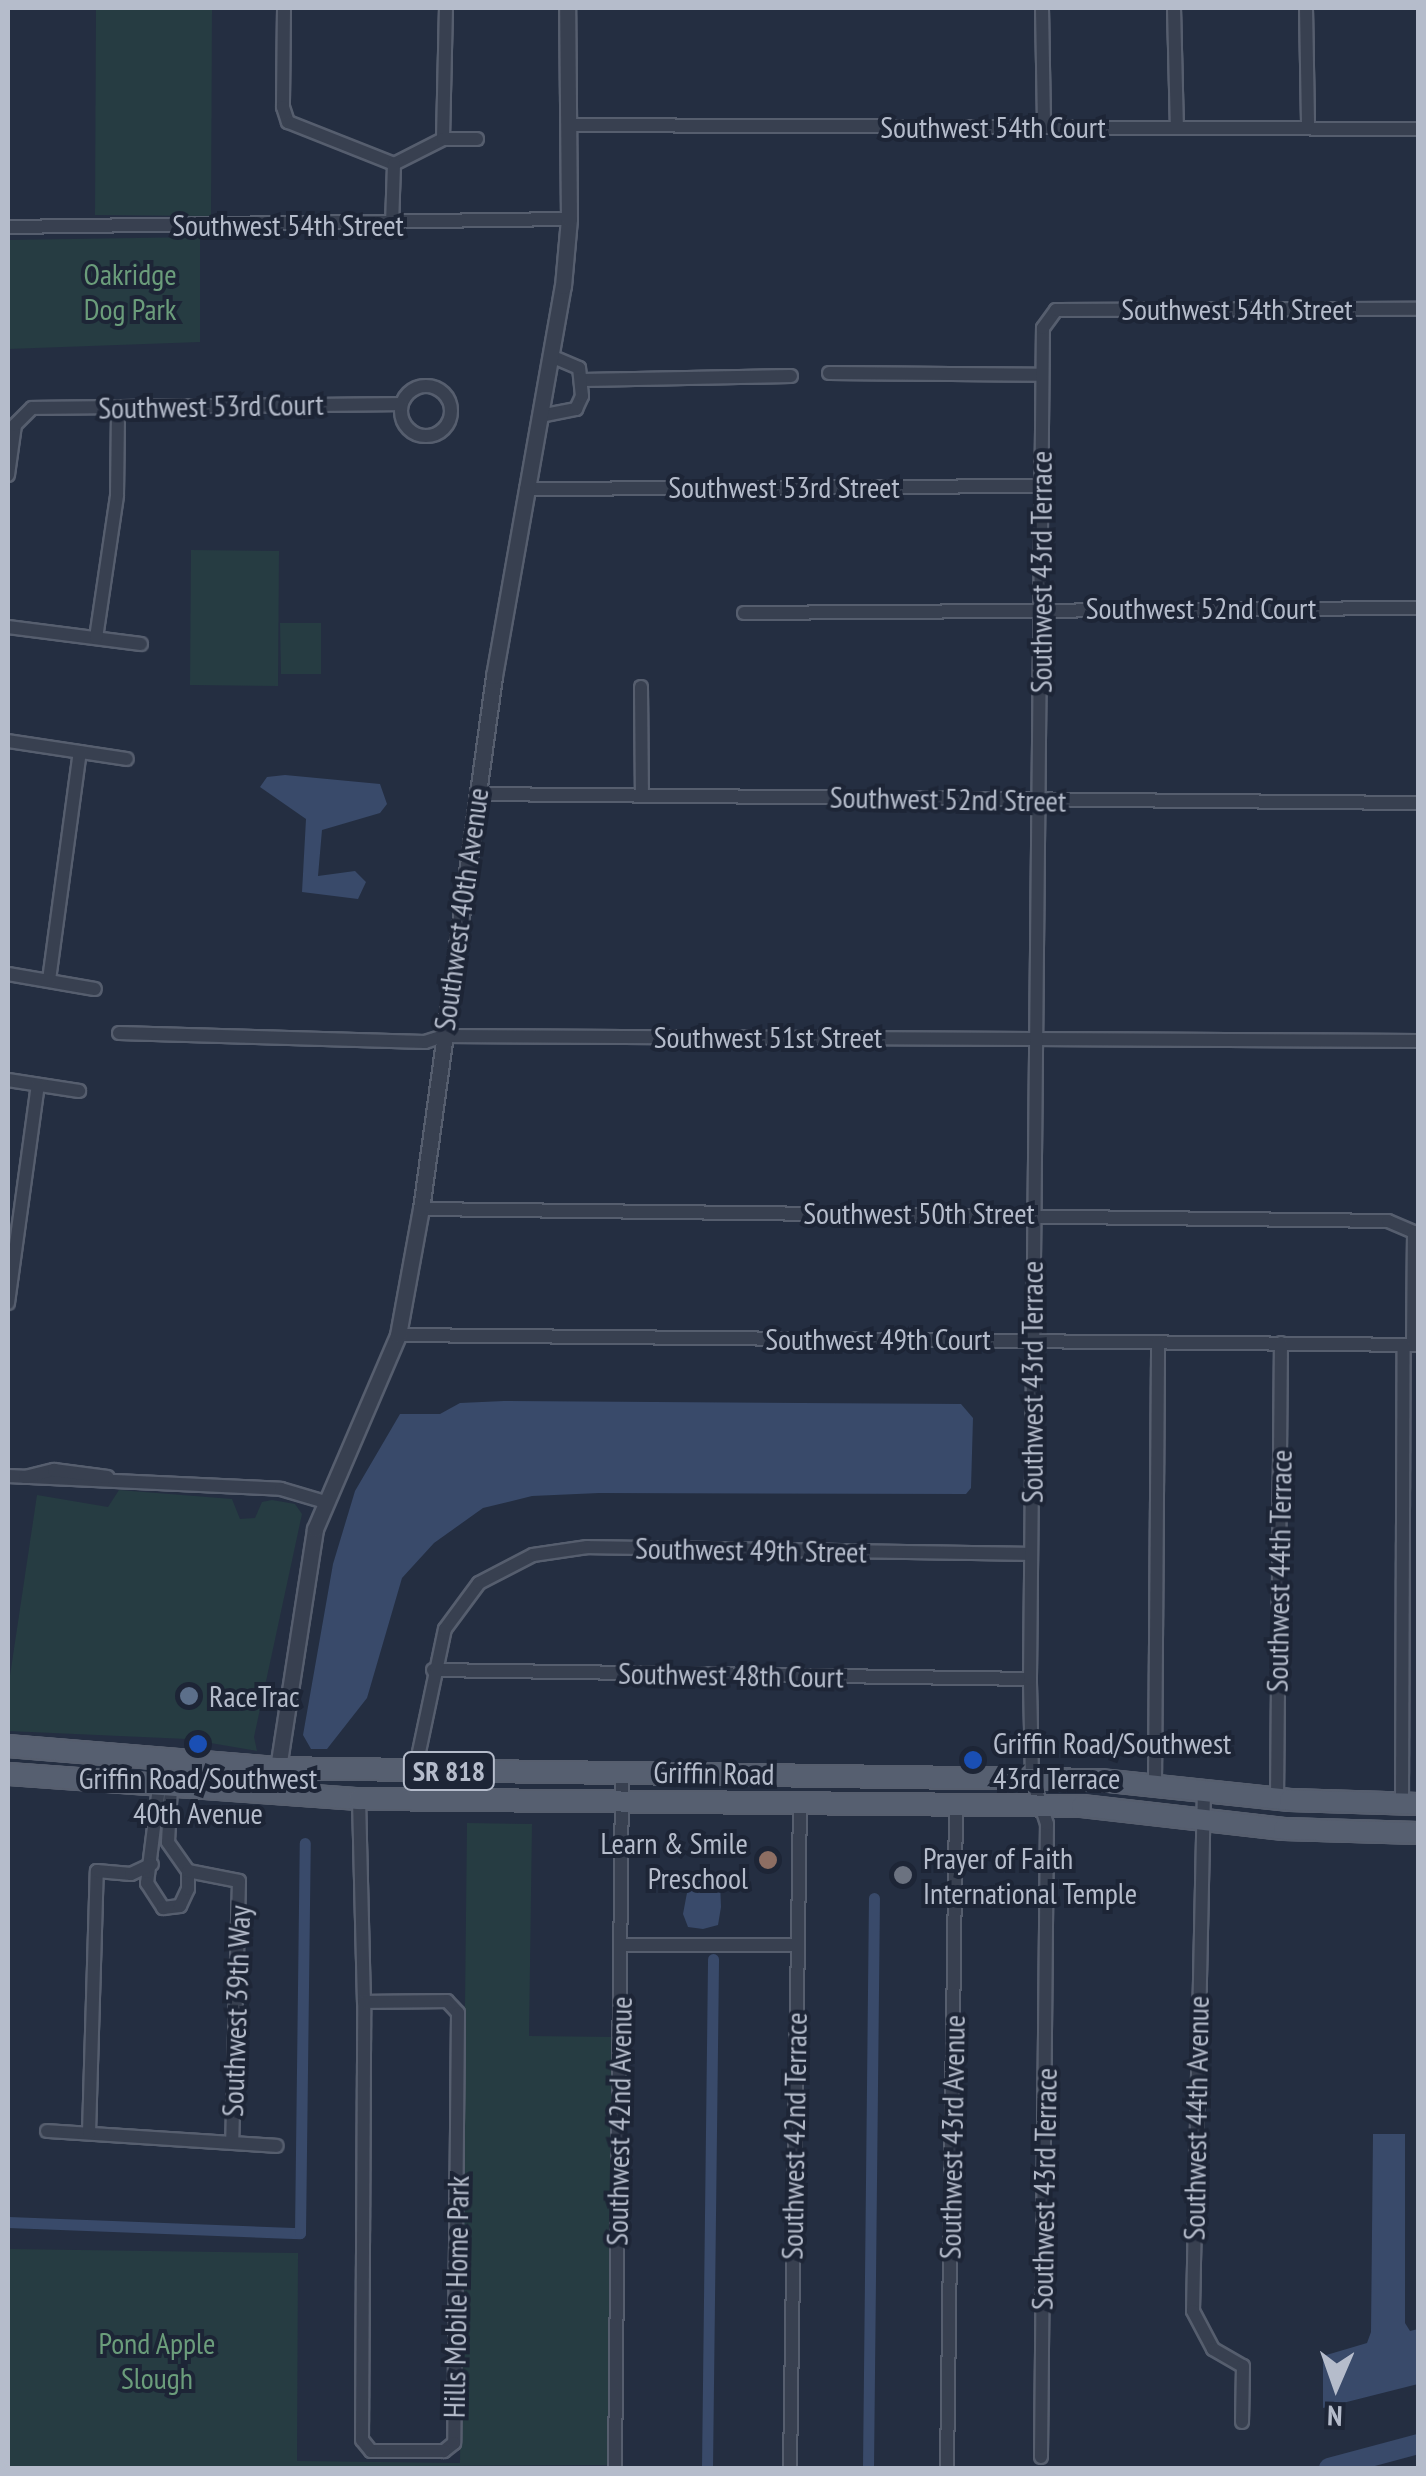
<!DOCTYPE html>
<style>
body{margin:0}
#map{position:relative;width:1426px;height:2476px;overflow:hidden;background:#242e41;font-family:"PT Sans Narrow",sans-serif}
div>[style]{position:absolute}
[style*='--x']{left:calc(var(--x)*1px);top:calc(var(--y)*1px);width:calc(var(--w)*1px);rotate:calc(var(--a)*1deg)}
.green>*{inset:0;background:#263c42}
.water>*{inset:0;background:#394a6a}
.canal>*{height:11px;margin:-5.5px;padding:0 5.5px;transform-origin:5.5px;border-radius:5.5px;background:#394a6a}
.river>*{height:20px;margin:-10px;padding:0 10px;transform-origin:10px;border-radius:10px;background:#394a6a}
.roads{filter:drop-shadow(2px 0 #565e6e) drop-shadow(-2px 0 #565e6e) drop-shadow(0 2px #565e6e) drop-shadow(0 -2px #565e6e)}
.minor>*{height:12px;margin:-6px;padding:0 6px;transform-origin:6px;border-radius:6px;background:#384050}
.minor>.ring{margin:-6px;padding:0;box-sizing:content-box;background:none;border:12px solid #384050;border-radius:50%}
.tertiary>*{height:15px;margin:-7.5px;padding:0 7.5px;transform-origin:7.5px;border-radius:7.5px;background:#384050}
.primary>*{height:20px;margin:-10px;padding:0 10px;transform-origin:10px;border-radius:10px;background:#565f70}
.dots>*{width:28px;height:28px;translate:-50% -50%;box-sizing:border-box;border:5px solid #1d2536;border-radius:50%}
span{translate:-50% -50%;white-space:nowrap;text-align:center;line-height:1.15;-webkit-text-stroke:8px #1d2536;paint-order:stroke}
.shield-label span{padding:2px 8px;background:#1d2536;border:2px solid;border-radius:8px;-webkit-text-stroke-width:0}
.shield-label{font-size:28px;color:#b5bccb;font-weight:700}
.street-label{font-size:30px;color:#b5bccb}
.park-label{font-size:30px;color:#6b9d7b}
.poi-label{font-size:30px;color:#b5bccb}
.left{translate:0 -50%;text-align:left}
.right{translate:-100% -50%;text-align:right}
.frame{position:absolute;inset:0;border:10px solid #b5bccb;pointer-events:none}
.north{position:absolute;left:1286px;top:2336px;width:100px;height:100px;-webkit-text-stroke:8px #1d2536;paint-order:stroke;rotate:182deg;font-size:28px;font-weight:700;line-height:40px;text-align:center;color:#b5bccb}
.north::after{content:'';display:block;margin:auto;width:35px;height:45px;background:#b5bccb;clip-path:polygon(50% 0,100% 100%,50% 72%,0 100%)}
</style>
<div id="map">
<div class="green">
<i style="clip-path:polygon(96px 8px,212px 8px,211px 216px,95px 215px)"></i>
<i style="clip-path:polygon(200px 237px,200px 342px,8px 349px,8px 240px)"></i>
<i style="clip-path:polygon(191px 550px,279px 551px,278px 686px,190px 685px)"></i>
<i style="clip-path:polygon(280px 623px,321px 623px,321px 674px,281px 674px)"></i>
<i style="clip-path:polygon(119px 1490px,232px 1499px,240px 1519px,255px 1518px,262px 1502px,272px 1500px,295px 1504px,302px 1514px,254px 1737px,257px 1751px,187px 1739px,8px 1731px,8px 1689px,37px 1495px,108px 1507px)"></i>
<i style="clip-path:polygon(467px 1823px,532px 1824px,529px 2036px,614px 2037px,608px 2465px,8px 2468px,8px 2249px,298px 2253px,297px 2461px,460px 2463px)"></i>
</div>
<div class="water">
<i style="clip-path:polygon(285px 775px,380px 784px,387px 804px,380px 813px,322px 830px,318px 876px,355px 871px,366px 882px,358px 899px,302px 892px,306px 819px,260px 787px,267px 777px)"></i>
<i style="clip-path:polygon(504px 1401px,961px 1404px,973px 1418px,971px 1488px,966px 1494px,599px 1493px,532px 1496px,483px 1508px,434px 1543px,402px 1578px,367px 1698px,327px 1749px,311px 1749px,303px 1735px,333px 1564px,355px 1491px,400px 1414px,440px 1414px,460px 1403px)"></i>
<i style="clip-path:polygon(703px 1872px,720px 1882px,721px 1907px,718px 1925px,703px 1929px,688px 1927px,683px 1914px,690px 1877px)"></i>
<i style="clip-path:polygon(1373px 2134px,1405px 2134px,1405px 2323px,1410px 2331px,1418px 2329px,1418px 2384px,1323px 2408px,1323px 2356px,1367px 2343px,1371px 2332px)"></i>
</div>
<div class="canal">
<i style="--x:8;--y:2222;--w:292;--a:2.2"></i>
<i style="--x:300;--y:2233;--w:390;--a:-89.3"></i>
<i style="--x:707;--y:2468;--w:509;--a:-89.32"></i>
<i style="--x:868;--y:2468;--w:570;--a:-89.4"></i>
</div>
<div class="river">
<i style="--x:1329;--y:2468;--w:92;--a:-15.1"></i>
</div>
<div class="roads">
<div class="minor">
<i style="--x:284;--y:8;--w:99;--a:90.6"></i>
<i style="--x:283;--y:107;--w:16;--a:72"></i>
<i style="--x:288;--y:122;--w:114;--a:21.6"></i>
<i style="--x:1042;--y:8;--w:119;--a:89"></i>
<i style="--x:1174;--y:8;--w:119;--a:88.6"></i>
<i style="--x:1306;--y:8;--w:118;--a:89"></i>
<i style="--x:568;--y:125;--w:850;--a:0.27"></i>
<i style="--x:443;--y:139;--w:131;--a:-88.7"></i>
<i style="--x:394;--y:164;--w:55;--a:-27"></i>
<i style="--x:443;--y:139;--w:34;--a:0"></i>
<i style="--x:392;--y:225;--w:61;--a:-88.1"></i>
<i style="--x:8;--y:227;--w:561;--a:-0.82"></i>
<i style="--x:829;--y:373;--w:213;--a:0.5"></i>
<i style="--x:583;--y:380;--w:208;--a:-1.1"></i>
<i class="ring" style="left:401px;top:386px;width:38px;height:38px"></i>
<i style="--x:540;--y:416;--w:37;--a:-11"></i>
<i style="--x:576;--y:409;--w:14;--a:-65"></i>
<i style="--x:582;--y:396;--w:28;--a:-96"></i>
<i style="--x:579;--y:368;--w:30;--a:-157"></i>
<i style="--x:8;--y:475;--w:50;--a:-82"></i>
<i style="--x:15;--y:425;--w:24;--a:-45"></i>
<i style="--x:32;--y:408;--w:369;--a:-0.6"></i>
<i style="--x:526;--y:489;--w:516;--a:-0.33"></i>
<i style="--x:744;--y:613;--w:674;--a:-0.43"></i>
<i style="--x:8;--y:627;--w:134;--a:7.3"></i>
<i style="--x:96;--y:638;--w:145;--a:-81.6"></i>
<i style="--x:117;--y:495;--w:88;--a:-89.3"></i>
<i style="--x:641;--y:687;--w:108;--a:89.5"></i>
<i style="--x:8;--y:741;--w:120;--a:8.6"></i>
<i style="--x:477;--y:794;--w:941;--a:0.55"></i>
<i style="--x:8;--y:974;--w:88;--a:9.8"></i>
<i style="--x:49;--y:980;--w:230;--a:-82.3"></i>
<i style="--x:119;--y:1033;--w:306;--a:1.7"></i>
<i style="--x:425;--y:1042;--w:19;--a:-18"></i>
<i style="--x:443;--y:1036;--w:975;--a:0.29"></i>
<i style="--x:8;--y:1080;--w:72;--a:8.8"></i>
<i style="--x:421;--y:1209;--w:967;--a:0.71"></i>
<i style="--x:1388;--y:1221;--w:28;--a:23"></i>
<i style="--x:1414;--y:1232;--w:113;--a:90.5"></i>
<i style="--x:8;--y:1303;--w:220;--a:-82.2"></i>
<i style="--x:398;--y:1335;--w:1020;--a:0.56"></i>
<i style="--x:8;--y:1476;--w:273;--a:2.7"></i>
<i style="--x:281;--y:1489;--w:46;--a:16.5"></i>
<i style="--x:25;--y:1477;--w:30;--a:-14"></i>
<i style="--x:54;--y:1470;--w:54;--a:7.4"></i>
<i style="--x:433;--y:1670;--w:597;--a:0.86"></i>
<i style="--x:415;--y:1771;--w:145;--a:-78.1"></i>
<i style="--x:445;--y:1629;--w:57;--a:-53.5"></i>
<i style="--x:479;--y:1583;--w:61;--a:-27.4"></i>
<i style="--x:533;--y:1555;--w:55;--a:-8.4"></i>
<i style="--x:587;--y:1547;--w:444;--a:0.9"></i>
<i style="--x:1155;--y:1784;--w:442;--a:-89.6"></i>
<i style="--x:159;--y:1787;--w:97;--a:97.1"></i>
<i style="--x:147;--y:1883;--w:30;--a:57"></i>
<i style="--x:163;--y:1908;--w:17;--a:-7"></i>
<i style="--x:180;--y:1906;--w:19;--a:-65"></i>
<i style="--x:188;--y:1889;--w:18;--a:-90"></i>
<i style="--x:188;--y:1871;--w:35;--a:-125"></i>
<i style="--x:168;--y:1842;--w:55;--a:-86.9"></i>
<i style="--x:1204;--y:1790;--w:521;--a:91.21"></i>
<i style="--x:1193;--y:2311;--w:43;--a:62.2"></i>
<i style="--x:1213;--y:2349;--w:34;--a:30"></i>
<i style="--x:1243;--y:2366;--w:56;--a:91"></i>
<i style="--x:359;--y:1799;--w:203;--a:88.6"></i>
<i style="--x:1277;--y:1799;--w:456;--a:-89.5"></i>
<i style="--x:1402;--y:1804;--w:459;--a:-89.8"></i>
<i style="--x:188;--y:1871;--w:52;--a:11.1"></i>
<i style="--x:239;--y:1881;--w:261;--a:91.5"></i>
<i style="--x:622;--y:1945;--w:175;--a:0"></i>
<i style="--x:447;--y:2001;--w:16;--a:47"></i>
<i style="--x:458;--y:2013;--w:430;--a:90.5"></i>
<i style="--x:454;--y:2443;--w:13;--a:141"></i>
<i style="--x:444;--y:2451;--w:73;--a:180"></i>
<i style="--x:371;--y:2451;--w:14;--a:-129"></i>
<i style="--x:362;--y:2440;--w:438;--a:-89.7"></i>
<i style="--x:364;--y:2002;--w:83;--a:-0.7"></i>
<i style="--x:47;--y:2131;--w:230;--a:3.7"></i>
<i style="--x:89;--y:2133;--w:262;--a:-88.3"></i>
<i style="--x:97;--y:1871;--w:34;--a:5"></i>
<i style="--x:131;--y:1874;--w:23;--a:-25"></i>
<i style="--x:1041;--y:2457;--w:633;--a:-89.46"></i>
<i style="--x:1047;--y:1824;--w:48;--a:-108.1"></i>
<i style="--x:1032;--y:1778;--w:99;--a:-91.2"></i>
<i style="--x:1030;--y:1679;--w:1351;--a:-89.45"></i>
<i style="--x:1043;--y:328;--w:22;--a:-54"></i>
<i style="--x:1056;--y:310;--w:362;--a:-0.2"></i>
<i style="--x:615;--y:2468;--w:695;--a:-89.42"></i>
<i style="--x:790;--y:2468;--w:664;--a:-89.14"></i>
<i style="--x:947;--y:2468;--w:663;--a:-89.22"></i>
</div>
<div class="tertiary">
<i style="--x:274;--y:1794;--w:268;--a:-81.2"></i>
<i style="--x:315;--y:1529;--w:211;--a:-66.8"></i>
<i style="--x:398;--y:1335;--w:128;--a:-79.7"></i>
<i style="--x:421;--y:1209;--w:538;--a:-82.2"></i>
<i style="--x:494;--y:676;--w:396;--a:-80"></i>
<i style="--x:563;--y:286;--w:67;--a:-84.9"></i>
<i style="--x:569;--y:219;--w:211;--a:-90.5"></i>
</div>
<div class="primary">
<i style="--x:8;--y:1746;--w:268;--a:4.7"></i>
<i style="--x:275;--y:1768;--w:825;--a:0.83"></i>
<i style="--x:1100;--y:1780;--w:191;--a:6"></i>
<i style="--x:1290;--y:1800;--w:128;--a:1.8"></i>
<i style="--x:8;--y:1774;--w:352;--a:4.1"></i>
<i style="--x:359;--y:1799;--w:723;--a:0.55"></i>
<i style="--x:1082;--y:1806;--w:203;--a:6.5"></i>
<i style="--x:1284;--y:1829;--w:134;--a:1.7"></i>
</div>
</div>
<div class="dots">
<i style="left:189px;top:1696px;background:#5c6f8a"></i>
<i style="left:198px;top:1744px;background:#1a4fb4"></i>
<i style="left:973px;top:1760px;background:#1a4fb4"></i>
<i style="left:768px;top:1860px;background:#8d6e63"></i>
<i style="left:903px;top:1875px;background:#6b7280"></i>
</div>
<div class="shield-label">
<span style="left:449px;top:1771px">SR 818</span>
</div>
<div class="street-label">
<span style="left:993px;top:127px">Southwest 54th Court</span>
<span style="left:288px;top:225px">Southwest 54th Street</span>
<span style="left:1237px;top:309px">Southwest 54th Street</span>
<span style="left:211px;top:406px;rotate:-1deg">Southwest 53rd Court</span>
<span style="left:784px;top:487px">Southwest 53rd Street</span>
<span style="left:1041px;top:572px;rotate:-90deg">Southwest 43rd Terrace</span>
<span style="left:1201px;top:608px">Southwest 52nd Court</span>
<span style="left:948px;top:799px;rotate:1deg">Southwest 52nd Street</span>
<span style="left:461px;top:909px;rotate:-82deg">Southwest 40th Avenue</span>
<span style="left:768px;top:1037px">Southwest 51st Street</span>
<span style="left:919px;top:1213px">Southwest 50th Street</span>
<span style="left:878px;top:1339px">Southwest 49th Court</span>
<span style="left:1032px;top:1382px;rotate:-90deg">Southwest 43rd Terrace</span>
<span style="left:751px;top:1550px;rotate:1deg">Southwest 49th Street</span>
<span style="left:1279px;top:1571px;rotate:-89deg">Southwest 44th Terrace</span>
<span style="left:731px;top:1675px;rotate:1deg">Southwest 48th Court</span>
<span style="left:714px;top:1773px;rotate:1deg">Griffin Road</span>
<span style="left:236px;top:2011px;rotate:-88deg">Southwest 39th Way</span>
<span style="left:1196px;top:2118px;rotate:-89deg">Southwest 44th Avenue</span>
<span style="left:619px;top:2121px;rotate:-89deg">Southwest 42nd Avenue</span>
<span style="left:794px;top:2136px;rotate:-89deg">Southwest 42nd Terrace</span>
<span style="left:952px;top:2137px;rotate:-89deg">Southwest 43rd Avenue</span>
<span style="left:1044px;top:2189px;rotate:-89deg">Southwest 43rd Terrace</span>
<span style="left:456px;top:2297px;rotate:-89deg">Hills Mobile Home Park</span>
</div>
<div class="park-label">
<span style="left:130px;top:291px">Oakridge<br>Dog Park</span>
<span style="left:157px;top:2360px">Pond Apple<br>Slough</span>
</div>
<div class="poi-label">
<span class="left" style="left:209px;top:1696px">RaceTrac</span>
<span class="left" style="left:993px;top:1760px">Griffin Road/Southwest<br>43rd Terrace</span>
<span style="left:198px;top:1795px">Griffin Road/Southwest<br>40th Avenue</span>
<span class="right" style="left:748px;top:1860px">Learn &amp; Smile<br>Preschool</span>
<span class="left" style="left:923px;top:1875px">Prayer of Faith<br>International Temple</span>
</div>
<div class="frame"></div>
<div class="north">N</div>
</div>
